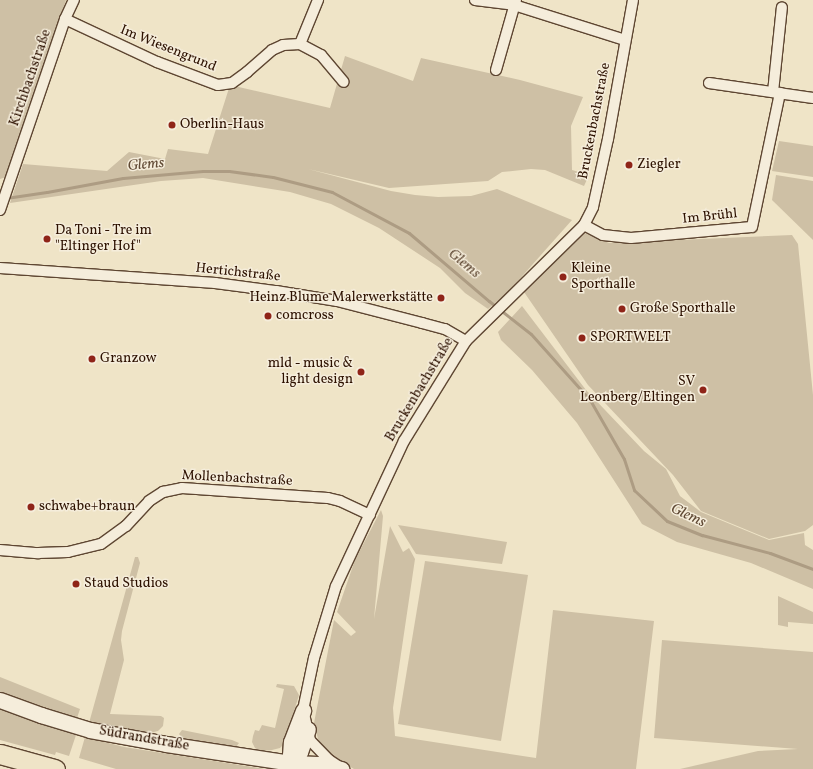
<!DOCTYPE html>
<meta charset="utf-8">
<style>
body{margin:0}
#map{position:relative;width:813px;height:769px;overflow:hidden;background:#efe4c7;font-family:Vollkorn,serif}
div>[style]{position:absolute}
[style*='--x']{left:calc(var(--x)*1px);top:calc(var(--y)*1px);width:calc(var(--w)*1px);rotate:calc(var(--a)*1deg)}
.green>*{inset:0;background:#cec0a5}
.stream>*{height:3px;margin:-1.5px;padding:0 1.5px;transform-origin:1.5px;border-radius:1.5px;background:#ad9c83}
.roads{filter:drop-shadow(1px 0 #5e4632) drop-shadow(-1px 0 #5e4632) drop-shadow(0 1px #5e4632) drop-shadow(0 -1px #5e4632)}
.street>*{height:10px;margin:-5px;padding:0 5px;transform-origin:5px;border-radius:5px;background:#f5eddb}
.secondary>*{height:15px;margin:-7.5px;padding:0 7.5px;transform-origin:7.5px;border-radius:7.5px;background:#f5eddb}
.highway>*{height:19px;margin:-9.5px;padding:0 9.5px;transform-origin:9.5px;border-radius:9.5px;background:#efe4c7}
.dots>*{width:11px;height:11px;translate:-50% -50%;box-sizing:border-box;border:2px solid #f5eddb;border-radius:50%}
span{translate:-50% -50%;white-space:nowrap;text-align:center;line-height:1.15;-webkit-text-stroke:3px #f5eddb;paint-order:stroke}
.street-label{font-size:14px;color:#2d1100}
.poi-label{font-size:14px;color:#2d1100}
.left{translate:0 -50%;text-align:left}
.right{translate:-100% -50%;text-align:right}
.water-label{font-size:15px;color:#604934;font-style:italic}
</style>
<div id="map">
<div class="green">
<i style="clip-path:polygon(0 0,66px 0,6px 177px,0 179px)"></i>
<i style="clip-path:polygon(345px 56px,413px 81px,421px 58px,520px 80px,583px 97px,571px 126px,572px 170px,589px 175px,584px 186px,545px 170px,531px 169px,502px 172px,488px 181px,389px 188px,308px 169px,391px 191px,415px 195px,438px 197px,471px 196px,497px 189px,572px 220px,509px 291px,488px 309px,465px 293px,440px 268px,379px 228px,331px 204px,290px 192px,203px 178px,161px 181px,10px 203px,23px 164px,107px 171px,129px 152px,165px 159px,168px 149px,208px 154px,230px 85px,330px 108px)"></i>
<i style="clip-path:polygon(779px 141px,813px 146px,813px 177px,772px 171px)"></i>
<i style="clip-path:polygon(776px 175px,813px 181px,813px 240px,772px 200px)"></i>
<i style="clip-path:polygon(582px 232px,609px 243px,792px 235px,798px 244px,813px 395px,813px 525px,805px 531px,769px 539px,701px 511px,673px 475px,588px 385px,524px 292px)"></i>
<i style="clip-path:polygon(522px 306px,586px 390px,644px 451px,666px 469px,680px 496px,701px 512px,769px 540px,804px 533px,805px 545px,813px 550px,813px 589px,751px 563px,677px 542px,642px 524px,577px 423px,532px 370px,501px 340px,498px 332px)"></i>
<i style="clip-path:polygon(381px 510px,383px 516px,374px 619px,390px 526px,403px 552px,409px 548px,415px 559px,393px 708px,395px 736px,536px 758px,553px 610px,654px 621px,636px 769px,354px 769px,335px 758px,324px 749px,318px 739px,314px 723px,334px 620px,351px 636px,356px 632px,337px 612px,355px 560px)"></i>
<i style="clip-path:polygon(398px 525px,507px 542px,502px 564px,416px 554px)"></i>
<i style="clip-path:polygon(135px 557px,138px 557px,140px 563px,122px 631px,121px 640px,124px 660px,110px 714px,161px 716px,164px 718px,163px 726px,158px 731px,150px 733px,89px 723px)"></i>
<i style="clip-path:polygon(425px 561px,528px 575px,501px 741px,398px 724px)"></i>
<i style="clip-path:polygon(778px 596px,813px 612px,813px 624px,788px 622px,788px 627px,778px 625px)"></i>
<i style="clip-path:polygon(662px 640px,813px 652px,813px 769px,680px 769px,758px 751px,798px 749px,654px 738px)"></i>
<i style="clip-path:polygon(0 677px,80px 709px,77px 718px,0 692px)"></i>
<i style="clip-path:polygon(277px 684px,294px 686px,299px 695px,284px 744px,280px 748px,272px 750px,261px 751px,255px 748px,252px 742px,253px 736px,255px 730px,259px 731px,262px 725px,275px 728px,284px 689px,276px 687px)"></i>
<i style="clip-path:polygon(0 706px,76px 735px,69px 756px,56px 752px,55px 755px,0 740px)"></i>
<i style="clip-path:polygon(182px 730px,232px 740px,239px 743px,236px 747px,182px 738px,179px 734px)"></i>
<i style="clip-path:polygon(85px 737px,124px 747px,266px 769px,116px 769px,79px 758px)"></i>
</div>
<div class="stream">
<i style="--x:6;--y:198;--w:41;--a:-8.3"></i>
<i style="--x:47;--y:192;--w:77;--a:-10.4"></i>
<i style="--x:123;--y:178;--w:80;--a:-5"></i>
<i style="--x:203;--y:171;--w:26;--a:0"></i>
<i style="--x:229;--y:171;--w:44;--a:7.8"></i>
<i style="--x:273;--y:177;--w:61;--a:14.3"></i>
<i style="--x:332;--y:192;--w:87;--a:28"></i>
<i style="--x:409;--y:233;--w:105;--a:40.4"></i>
<i style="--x:489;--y:301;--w:53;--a:38.2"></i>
<i style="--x:531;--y:334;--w:89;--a:48.2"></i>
<i style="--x:590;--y:400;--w:68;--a:60"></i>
<i style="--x:624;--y:459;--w:33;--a:72"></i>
<i style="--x:634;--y:490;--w:45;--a:43.2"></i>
<i style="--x:667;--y:521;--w:38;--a:22"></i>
<i style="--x:702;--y:535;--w:70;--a:14.8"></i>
<i style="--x:770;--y:553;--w:46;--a:20.4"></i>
</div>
<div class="roads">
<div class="street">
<i style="--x:475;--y:0;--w:39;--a:7"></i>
<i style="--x:514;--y:5;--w:116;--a:17.5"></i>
<i style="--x:65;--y:19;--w:102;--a:25.1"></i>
<i style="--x:157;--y:62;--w:65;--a:20.7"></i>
<i style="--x:218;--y:85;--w:14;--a:-8"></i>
<i style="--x:232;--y:83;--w:19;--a:-36"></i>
<i style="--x:247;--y:72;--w:33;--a:-41"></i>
<i style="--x:272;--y:50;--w:12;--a:-24"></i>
<i style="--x:283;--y:45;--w:17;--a:-3"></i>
<i style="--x:300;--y:44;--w:24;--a:28"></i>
<i style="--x:321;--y:55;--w:35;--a:50"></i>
<i style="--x:300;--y:44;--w:48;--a:-67.8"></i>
<i style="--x:496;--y:70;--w:73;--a:-74.1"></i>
<i style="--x:709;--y:83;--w:105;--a:8.2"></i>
<i style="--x:773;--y:92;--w:85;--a:-84"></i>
<i style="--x:0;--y:210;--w:202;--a:-71.2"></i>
<i style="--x:65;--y:19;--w:21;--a:-65"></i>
<i style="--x:584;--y:225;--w:21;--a:28"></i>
<i style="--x:603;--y:235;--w:28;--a:6"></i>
<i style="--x:631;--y:238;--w:121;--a:-5.2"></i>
<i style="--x:752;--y:227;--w:137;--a:-78.2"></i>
<i style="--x:0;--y:268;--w:216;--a:4"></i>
<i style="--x:215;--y:283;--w:62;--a:7.5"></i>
<i style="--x:276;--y:291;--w:62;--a:9.3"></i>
<i style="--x:337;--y:301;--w:88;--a:14.5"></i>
<i style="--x:422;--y:323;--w:24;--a:15"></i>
<i style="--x:445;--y:329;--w:24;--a:30"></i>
<i style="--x:0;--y:550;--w:38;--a:5"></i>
<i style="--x:38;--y:553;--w:30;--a:-2"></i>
<i style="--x:68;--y:552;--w:34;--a:-14"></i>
<i style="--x:101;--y:544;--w:31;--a:-36"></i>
<i style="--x:126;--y:526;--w:34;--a:-47"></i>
<i style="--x:149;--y:501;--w:17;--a:-33"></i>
<i style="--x:163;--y:492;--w:19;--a:-12"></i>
<i style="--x:182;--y:488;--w:146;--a:3.9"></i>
<i style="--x:328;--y:498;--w:12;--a:14"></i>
<i style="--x:340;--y:501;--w:33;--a:25"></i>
<i style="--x:338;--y:766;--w:11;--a:-146"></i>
<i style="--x:329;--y:760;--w:28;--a:-134"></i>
<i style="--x:310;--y:740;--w:31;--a:-103"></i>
<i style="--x:303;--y:710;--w:53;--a:-78.1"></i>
<i style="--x:314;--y:658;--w:75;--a:-73"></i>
<i style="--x:336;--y:586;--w:160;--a:-64.9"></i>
<i style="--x:404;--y:441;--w:118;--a:-58.2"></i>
<i style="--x:466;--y:341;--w:165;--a:-44.5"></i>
<i style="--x:584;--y:225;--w:20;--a:-63"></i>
<i style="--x:593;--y:207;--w:70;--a:-77.6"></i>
<i style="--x:608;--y:139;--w:141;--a:-79.8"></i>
</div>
<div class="secondary">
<i style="--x:0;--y:700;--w:44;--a:20.1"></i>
<i style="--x:41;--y:715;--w:51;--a:17"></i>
<i style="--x:90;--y:730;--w:77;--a:10.4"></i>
<i style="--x:166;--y:744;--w:126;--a:8.6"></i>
<i style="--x:291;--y:763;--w:27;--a:2"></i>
<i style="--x:318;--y:764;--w:24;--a:12"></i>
<i style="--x:291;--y:763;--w:8;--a:-97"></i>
<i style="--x:290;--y:755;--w:13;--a:-86"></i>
<i style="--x:291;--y:742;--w:34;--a:-69"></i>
<i style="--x:291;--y:763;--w:14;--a:-51"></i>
<i style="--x:300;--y:752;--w:24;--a:-71"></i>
</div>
<div class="highway">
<i style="--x:0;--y:754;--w:57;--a:15.3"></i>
</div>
</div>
<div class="dots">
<i style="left:172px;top:125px;background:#8f2418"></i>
<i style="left:629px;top:165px;background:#8f2418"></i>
<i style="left:47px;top:239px;background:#8f2418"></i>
<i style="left:563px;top:277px;background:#8f2418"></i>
<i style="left:441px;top:298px;background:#8f2418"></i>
<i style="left:622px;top:309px;background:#8f2418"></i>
<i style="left:268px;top:316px;background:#8f2418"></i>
<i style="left:582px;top:338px;background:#8f2418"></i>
<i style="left:92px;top:359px;background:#8f2418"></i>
<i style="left:361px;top:372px;background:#8f2418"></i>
<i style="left:703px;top:390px;background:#8f2418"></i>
<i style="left:31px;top:507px;background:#8f2418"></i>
<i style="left:76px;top:584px;background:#8f2418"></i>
</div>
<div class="street-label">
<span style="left:168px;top:49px;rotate:22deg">Im Wiesengrund</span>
<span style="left:31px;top:78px;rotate:-71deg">Kirchbachstraße</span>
<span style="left:595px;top:121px;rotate:-79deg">Bruckenbachstraße</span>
<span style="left:710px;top:217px;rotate:-6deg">Im Brühl</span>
<span style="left:238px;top:273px;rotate:6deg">Hertichstraße</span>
<span style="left:420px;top:390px;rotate:-59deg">Bruckenbachstraße</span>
<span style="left:237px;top:479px;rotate:3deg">Mollenbachstraße</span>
<span style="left:144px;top:739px;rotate:10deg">Südrandstraße</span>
</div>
<div class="poi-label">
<span class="left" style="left:180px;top:125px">Oberlin-Haus</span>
<span class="left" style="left:637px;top:165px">Ziegler</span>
<span class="left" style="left:55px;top:239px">Da Toni - Tre im<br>"Eltinger Hof"</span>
<span class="left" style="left:571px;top:277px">Kleine<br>Sporthalle</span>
<span class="right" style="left:433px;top:298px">Heinz Blume Malerwerkstätte</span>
<span class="left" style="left:630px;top:309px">Große Sporthalle</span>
<span class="left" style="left:276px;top:316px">comcross</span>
<span class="left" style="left:590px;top:338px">SPORTWELT</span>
<span class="left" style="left:100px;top:359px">Granzow</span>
<span class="right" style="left:353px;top:372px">mld - music &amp;<br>light design</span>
<span class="right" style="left:695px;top:390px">SV<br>Leonberg/Eltingen</span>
<span class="left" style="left:39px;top:507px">schwabe+braun</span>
<span class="left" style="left:84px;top:584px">Staud Studios</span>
</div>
<div class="water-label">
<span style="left:146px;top:165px;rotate:-5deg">Glems</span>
<span style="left:464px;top:264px;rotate:40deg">Glems</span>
<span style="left:688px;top:516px;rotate:25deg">Glems</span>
</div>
</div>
